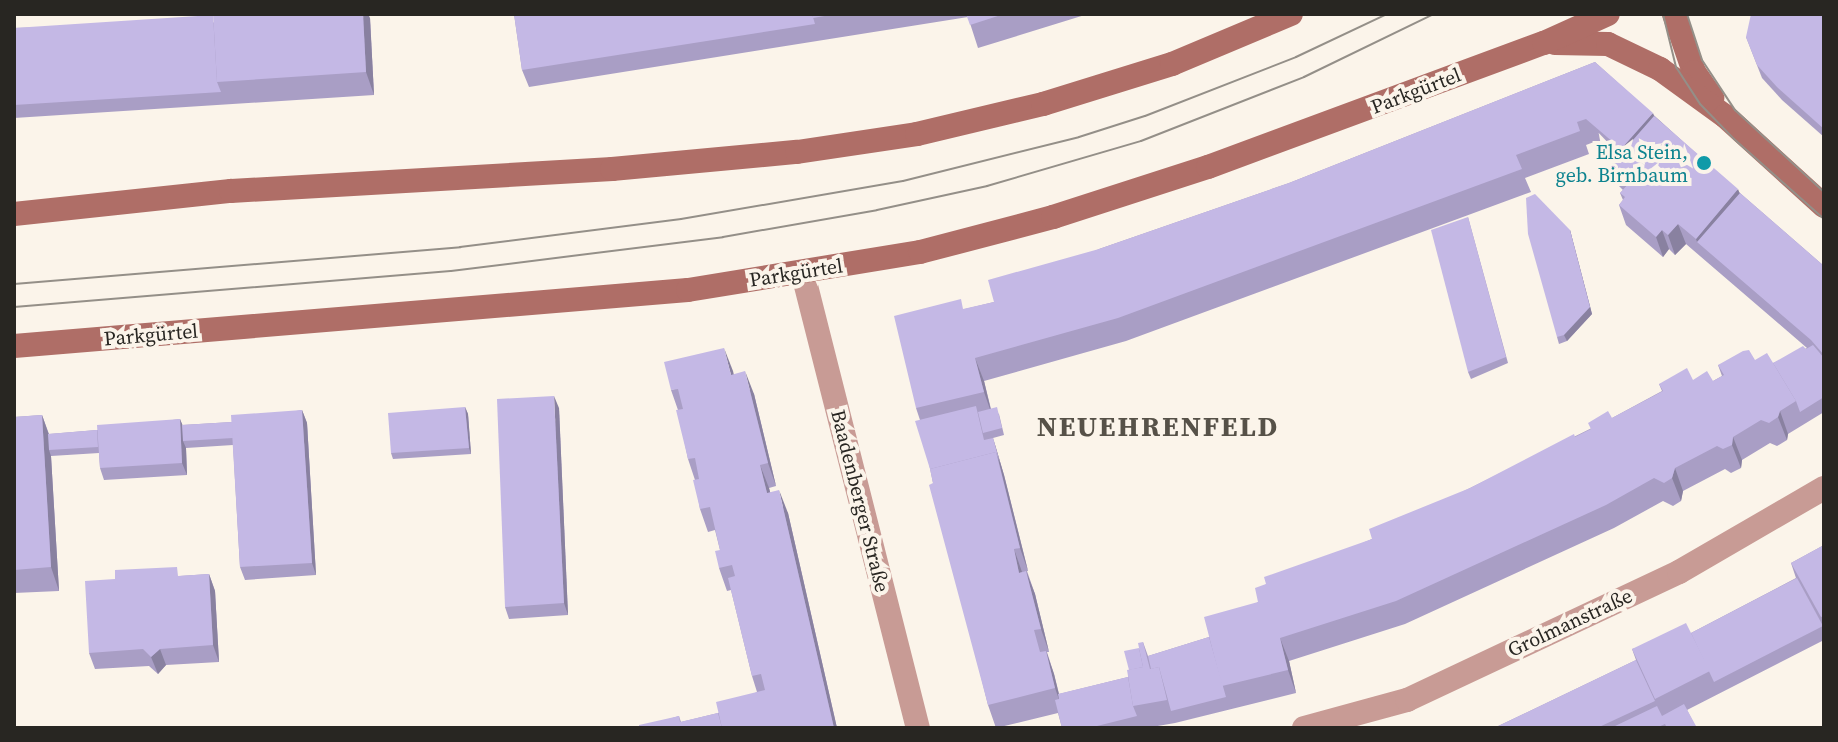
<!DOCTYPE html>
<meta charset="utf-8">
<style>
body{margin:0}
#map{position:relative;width:1838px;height:742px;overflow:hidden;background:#fbf4ea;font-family:"Source Serif 4",serif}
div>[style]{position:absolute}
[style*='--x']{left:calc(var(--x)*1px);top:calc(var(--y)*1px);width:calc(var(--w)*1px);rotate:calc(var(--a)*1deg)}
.street>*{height:24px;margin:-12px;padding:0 12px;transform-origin:12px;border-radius:12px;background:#c89b95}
.secondary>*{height:24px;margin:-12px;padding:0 12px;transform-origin:12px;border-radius:12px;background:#af6e67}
.tram>*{height:2px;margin:-1px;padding:0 1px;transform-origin:1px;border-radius:1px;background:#948f88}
.wall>*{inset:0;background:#a99ec5}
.shaded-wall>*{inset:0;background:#8981a0}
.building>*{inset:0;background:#c4b8e5}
.dots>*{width:22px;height:22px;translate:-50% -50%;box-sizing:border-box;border:4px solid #fbf4ea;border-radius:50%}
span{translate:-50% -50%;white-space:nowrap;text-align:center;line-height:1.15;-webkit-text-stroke:8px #fbf4ea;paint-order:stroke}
.street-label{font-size:20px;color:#282622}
.culture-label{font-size:20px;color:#0d838f}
.right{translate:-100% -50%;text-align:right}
.district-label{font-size:28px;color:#565148;font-weight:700;letter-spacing:2px}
.frame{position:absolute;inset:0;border:16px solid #282622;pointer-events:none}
</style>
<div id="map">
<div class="street">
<i style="--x:803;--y:274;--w:468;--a:75.8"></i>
<i style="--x:1304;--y:728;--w:107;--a:-15.2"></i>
<i style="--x:1407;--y:700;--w:301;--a:-25.2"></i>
<i style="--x:1679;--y:572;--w:168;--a:-30.1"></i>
</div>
<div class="secondary">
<i style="--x:1674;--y:14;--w:61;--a:71"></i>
<i style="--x:1694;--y:72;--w:32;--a:55"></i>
<i style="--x:1555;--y:43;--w:53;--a:1.1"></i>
<i style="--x:1608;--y:44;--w:58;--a:25.7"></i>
<i style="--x:1660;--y:69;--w:80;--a:35.9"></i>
<i style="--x:1725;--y:116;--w:134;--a:42.3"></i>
<i style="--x:14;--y:214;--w:218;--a:-6.1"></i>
<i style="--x:231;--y:191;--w:382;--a:-3.3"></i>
<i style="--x:612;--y:169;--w:186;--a:-5.3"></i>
<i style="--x:797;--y:152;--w:121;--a:-8.5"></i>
<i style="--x:917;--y:134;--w:130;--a:-13.4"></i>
<i style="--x:1043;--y:104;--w:135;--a:-17.2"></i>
<i style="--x:1172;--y:64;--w:129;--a:-22.8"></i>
<i style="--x:14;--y:346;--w:676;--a:-4.75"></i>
<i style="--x:688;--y:290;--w:235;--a:-9.3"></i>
<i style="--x:920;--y:252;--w:138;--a:-14.7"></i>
<i style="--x:1053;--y:217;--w:163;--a:-17.9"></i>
<i style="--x:1208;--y:167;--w:358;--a:-20.3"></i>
<i style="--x:1544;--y:43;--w:70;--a:-24.4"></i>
</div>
<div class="tram">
<i style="--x:1663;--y:14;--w:55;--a:76.2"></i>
<i style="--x:1676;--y:67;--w:44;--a:57"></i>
<i style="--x:1700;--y:104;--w:49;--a:45.8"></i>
<i style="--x:1734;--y:139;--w:120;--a:41.6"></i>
<i style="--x:1687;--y:14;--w:48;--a:71.9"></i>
<i style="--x:1702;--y:60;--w:60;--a:56.6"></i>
<i style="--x:1735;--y:110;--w:121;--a:42.7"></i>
<i style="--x:14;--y:284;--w:448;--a:-4.7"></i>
<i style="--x:460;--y:247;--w:223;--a:-7.2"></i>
<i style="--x:681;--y:219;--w:225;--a:-9.7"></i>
<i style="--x:903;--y:181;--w:181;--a:-14"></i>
<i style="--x:1079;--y:137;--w:69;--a:-17.7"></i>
<i style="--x:1145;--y:116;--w:162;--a:-21.3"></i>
<i style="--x:1296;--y:57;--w:101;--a:-25.3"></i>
<i style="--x:14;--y:307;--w:438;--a:-4.7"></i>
<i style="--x:451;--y:271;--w:274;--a:-7.1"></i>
<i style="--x:723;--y:237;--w:156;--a:-9.9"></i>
<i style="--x:877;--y:210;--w:113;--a:-12.3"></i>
<i style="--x:987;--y:186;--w:160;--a:-16.3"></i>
<i style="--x:1141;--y:141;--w:175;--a:-21.4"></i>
<i style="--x:1304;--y:77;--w:144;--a:-25.9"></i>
</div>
<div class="wall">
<i style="clip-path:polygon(514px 14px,1088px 14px,978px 48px,968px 17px,529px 87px,522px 70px)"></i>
<i style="clip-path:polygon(1824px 14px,1824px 137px,1782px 100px,1762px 78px,1746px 37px)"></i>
<i style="clip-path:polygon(370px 18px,374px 95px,14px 118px,14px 28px)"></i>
<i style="clip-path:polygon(evenodd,1595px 62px,1740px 193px,1824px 266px,1824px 412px,1788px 434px,1787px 440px,1777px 446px,1770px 443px,1742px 460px,1741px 468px,1731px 473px,1725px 469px,1683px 491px,1681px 501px,1673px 506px,1663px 501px,1614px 528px,1405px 624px,1289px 661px,1296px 693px,1175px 723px,1146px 728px,1062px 728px,1058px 713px,996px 728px,988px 705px,933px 483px,920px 420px,916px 408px,965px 309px,994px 302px,1099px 249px,1289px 183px,1595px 62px,1594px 142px,1615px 160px,1611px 165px,1618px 185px,1623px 190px,1620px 193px,1623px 200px,1619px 205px,1626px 225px,1663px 257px,1669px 249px,1675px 255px,1686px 244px,1807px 348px,1773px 363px,1755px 360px,1718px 365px,1722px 376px,1713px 381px,1693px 380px,1659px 384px,1662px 391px,1612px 418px,1468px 489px,1372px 539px,1266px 584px,1258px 602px,1209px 637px,1148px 656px,1143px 642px,1129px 670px,1128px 677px,1059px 694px,1054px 674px,1047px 652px,1049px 652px,1035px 594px,1027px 571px,1028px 571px,1004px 475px,993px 438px,1004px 435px,999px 414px,991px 409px,984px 381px,1126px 341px,1531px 192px,1525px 178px,1589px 154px,1586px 145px,1594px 142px)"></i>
<i style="clip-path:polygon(1468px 217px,1508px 363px,1471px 379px,1468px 372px)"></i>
<i style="clip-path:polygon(1570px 230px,1592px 314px,1567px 341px,1559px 344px,1557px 337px)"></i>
<i style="clip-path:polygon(733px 374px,754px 394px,776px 486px,769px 488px,770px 492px,788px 513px,837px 728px,639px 728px,679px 716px,681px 722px,718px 713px,757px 692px,752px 676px,731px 590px,727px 591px,719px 568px,720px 550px,715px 530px,708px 532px,700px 509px,695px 480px,688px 459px,678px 410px,671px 390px)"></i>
<i style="clip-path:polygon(465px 407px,468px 414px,471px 454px,393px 459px,391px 453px)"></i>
<i style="clip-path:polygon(559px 408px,568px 615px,509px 619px,505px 607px)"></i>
<i style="clip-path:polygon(302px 410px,307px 423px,316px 575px,245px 580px,240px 567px,233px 445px,186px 448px,187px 475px,104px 480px,100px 468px,99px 453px,51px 456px,59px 591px,14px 593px,14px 417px,42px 415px,49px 434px,97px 430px,180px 419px,182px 425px,232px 422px)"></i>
<i style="clip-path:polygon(1824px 545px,1824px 640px,1687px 710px,1696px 728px,1494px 728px,1636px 660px,1632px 649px,1691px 633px,1796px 578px,1791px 563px)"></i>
<i style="clip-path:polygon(209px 574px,215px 591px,219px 662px,166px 665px,158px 674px,149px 666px,95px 669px,89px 653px,180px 576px)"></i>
</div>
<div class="shaded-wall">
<i style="clip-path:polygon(363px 14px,368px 14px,370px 18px,374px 95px,366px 72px)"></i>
<i style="clip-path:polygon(1653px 113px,1661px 136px,1629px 172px,1621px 149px)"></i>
<i style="clip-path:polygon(1738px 189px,1746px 209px,1697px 242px,1696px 239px)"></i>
<i style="clip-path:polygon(1678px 224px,1686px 244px,1675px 255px,1668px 235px)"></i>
<i style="clip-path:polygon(1570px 230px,1592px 314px,1567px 341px,1564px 335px)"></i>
<i style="clip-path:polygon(1662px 230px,1669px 249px,1663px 257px,1656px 237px)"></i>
<i style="clip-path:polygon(724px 348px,733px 371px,739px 398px,731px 375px)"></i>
<i style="clip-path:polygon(975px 358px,984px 381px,992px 415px,984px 392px)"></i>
<i style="clip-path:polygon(745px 371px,754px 394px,776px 486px,768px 463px)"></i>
<i style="clip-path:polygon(554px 396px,559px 408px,568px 615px,564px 603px)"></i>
<i style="clip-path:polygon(465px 407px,468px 414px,471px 454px,469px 448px)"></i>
<i style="clip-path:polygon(302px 410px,307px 423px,316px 575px,312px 563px)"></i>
<i style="clip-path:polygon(1780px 411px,1788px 434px,1787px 440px,1778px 417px)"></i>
<i style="clip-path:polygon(42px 415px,50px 438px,49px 450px,51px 456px,59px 591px,51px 567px)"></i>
<i style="clip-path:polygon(180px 419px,185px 431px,183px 441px,186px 448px,187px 475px,182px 463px)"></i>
<i style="clip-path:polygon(1733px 437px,1742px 460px,1741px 468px,1732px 445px)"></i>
<i style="clip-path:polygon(993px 438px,1004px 475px,1028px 571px,1020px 548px)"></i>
<i style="clip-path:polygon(760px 465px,769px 488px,776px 516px,767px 493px)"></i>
<i style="clip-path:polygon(1675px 468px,1683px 491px,1681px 501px,1672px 478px)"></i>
<i style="clip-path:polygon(779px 490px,788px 513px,837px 728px,834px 728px)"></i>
<i style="clip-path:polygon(1014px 549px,1022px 572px,1019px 573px)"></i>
<i style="clip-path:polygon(1026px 571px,1035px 594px,1049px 652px,1041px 629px)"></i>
<i style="clip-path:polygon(209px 574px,215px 591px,219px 662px,213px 645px)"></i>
<i style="clip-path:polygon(1280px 638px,1289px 661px,1296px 693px,1288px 670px)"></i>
<i style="clip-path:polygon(160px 649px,166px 665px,158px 674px,151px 657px)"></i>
<i style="clip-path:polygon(1046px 651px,1054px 674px,1063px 711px,1055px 688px)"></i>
</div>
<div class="building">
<i style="clip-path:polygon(213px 14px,363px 14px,366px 72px,217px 82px)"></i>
<i style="clip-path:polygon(514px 14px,812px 14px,815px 24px,522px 70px)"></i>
<i style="clip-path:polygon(812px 14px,836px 14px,813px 18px)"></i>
<i style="clip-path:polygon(966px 14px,1004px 14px,970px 25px)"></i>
<i style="clip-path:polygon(1751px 14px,1824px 14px,1824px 129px,1777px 87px,1757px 65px,1746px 37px)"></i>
<i style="clip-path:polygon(213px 15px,217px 82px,221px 92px,14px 105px,14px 28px)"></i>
<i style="clip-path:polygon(1595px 62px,1653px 113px,1621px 149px,1586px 119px,1577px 122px,1580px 131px,1516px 155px,1522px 169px,1118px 318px,975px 358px,984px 392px,916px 408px,894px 316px,961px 299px,963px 309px,994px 302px,988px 280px,1099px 249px,1289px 183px)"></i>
<i style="clip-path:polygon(1654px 116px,1738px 189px,1696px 239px,1678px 224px,1668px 235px,1662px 230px,1656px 237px,1619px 205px,1625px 197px,1620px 193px,1630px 182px,1611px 165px)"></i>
<i style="clip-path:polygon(1740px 193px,1824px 266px,1824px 355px,1811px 340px,1697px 242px)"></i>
<i style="clip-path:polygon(1535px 194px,1570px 230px,1590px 307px,1564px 335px,1557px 337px,1528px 234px,1526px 198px)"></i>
<i style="clip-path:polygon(1468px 217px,1506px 357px,1468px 372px,1431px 230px)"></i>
<i style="clip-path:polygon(1813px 345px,1824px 358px,1824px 397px,1800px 412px,1796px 401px,1773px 363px,1803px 346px,1806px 349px)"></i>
<i style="clip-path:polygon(724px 348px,731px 375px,745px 371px,768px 463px,760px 465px,767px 493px,779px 490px,834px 728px,722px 728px,716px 702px,765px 690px,761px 674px,752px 676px,728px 578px,735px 576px,732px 565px,719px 568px,715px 551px,720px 550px,710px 507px,700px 509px,693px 480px,699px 479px,695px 458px,688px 459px,676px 410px,683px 409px,678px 389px,671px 390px,664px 362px)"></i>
<i style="clip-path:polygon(1749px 350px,1755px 360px,1767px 353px,1796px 401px,1780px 411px,1778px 417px,1769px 423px,1761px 420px,1733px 437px,1732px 445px,1723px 449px,1717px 446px,1675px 468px,1672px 478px,1664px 483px,1654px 478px,1606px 505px,1396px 601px,1280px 638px,1288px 670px,1222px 686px,1204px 617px,1258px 602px,1255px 588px,1266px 584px,1264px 577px,1372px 539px,1369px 529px,1470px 488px,1574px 434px,1575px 437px,1591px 429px,1588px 423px,1608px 411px,1612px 418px,1663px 391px,1659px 384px,1687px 368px,1693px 380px,1707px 371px,1713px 381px,1724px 375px,1718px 365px,1743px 351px)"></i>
<i style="clip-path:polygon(554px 396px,564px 603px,505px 607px,497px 399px)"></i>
<i style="clip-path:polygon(976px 406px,984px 440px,993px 438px,1000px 463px,996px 452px,930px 469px,915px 421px)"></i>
<i style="clip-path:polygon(465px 407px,469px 448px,391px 453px,388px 413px)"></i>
<i style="clip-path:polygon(997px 407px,1002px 428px,983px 433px,978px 412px)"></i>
<i style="clip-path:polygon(302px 410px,312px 563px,240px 567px,231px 415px)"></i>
<i style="clip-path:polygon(42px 415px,51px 567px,14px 570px,14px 417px)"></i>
<i style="clip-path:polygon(180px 419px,182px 463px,100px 468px,97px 425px)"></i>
<i style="clip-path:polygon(232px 422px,233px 438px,183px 441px,182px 425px)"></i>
<i style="clip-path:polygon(97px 430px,98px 447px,49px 450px,48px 434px)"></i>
<i style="clip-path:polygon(996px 452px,1020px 548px,1014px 549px,1019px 573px,1026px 571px,1041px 629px,1034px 630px,1040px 652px,1046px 651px,1055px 688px,988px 705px,929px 485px,933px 483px,930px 469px)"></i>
<i style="clip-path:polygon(1824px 545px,1824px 616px,1821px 617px,1791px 563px)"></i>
<i style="clip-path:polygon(177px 567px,178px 576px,209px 574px,213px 645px,160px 649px,151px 657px,143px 649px,89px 653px,85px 581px,115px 579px,115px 570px)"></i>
<i style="clip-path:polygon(1797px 578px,1823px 626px,1714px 682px,1691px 633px)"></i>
<i style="clip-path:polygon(1686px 623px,1710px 671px,1655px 699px,1632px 649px)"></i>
<i style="clip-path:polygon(1209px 637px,1226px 697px,1171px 711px,1159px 667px,1151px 669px,1148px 656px)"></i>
<i style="clip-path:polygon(1143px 642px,1150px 669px,1159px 667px,1167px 700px,1133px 706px,1127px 670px,1143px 667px,1138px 643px)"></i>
<i style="clip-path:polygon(1139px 648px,1143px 667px,1129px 670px,1124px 651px)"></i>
<i style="clip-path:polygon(1636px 660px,1655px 701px,1597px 728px,1494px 728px)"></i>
<i style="clip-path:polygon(1128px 677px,1133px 706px,1137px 716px,1089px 728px,1062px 728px,1055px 700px,1059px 699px,1058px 694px)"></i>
<i style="clip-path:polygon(1684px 704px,1696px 726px,1693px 728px,1667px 728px,1665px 724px,1656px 728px,1613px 727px,1657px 706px,1662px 716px)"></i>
<i style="clip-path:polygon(718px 713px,722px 728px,639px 728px,639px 725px,679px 716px,680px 722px)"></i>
</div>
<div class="dots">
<i style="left:1704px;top:163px;background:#0f9aa8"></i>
</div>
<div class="street-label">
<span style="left:1416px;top:91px;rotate:-21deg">Parkgürtel</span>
<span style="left:796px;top:273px;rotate:-9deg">Parkgürtel</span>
<span style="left:151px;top:335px;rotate:-5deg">Parkgürtel</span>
<span style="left:860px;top:501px;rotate:76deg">Baadenberger Straße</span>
<span style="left:1570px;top:623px;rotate:-25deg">Grolmanstraße</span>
</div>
<div class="culture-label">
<span class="right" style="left:1688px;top:164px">Elsa Stein,<br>geb. Birnbaum</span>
</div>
<div class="district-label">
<span style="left:1158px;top:426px">NEUEHRENFELD</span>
</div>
<div class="frame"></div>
</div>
